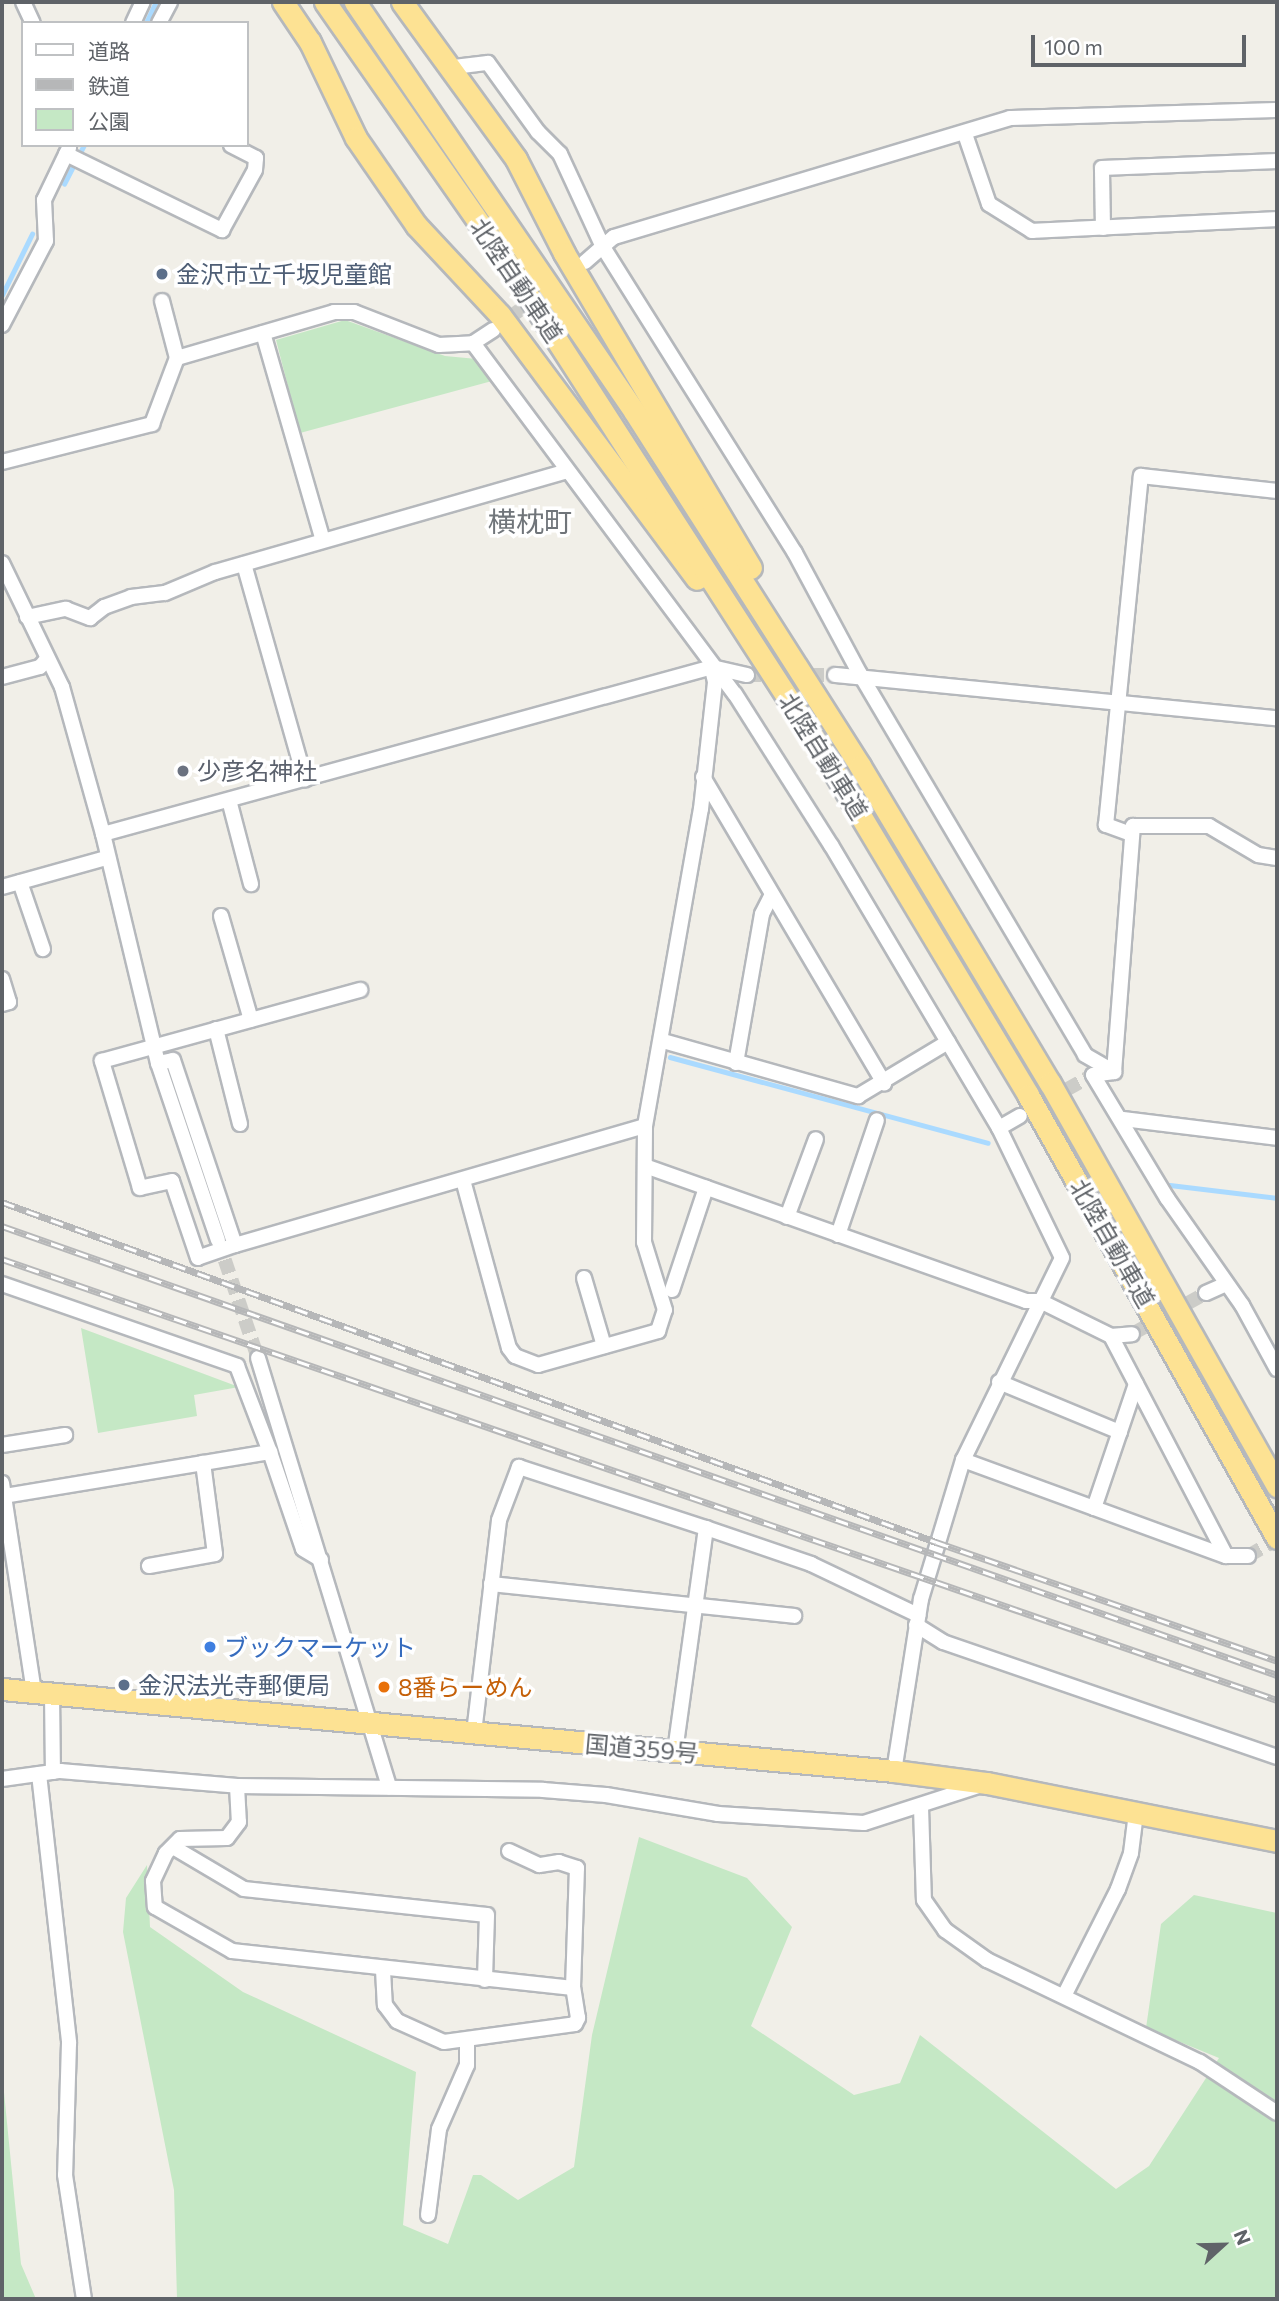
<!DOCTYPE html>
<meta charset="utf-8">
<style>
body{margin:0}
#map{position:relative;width:1279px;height:2301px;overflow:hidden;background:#f1efe8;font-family:Commissioner,"Noto Sans JP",sans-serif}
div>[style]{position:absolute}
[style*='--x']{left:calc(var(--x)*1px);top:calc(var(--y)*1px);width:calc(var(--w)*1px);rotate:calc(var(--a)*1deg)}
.green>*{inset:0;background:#c5e8c5}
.stream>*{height:4.5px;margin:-2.25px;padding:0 2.25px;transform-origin:2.25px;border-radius:2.25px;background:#aadaff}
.minor-tunnel>*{height:14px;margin-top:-7px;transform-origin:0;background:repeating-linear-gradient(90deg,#ccccc8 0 14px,transparent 0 21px)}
.roads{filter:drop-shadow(2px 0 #b5b8bc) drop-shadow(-2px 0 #b5b8bc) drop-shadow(0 2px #b5b8bc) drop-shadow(0 -2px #b5b8bc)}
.minor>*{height:14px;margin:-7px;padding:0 7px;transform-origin:7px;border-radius:7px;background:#fff}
.highway>*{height:21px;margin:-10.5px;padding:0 10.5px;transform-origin:10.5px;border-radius:10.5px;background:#fde293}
.rail>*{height:7px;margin-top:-3.5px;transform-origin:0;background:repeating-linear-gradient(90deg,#fff 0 13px,#b6b7b8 0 26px);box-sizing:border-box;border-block:2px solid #b6b7b8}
.dots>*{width:19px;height:19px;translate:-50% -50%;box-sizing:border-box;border:4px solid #fff;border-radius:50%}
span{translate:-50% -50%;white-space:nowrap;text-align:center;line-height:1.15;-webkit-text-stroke:7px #fff;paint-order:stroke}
.service-label{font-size:24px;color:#4e5e75}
.left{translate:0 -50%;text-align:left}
.street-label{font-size:24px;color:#5f6368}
.worship-label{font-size:24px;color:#5b616d}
.shop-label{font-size:24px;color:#366cbe}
.food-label{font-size:24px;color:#c56008}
.quarter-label{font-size:28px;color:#70757a}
.frame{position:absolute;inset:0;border:4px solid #5f6368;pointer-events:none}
.legend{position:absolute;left:21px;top:21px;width:228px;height:126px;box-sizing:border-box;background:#fff;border:2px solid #bfc1c3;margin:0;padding:9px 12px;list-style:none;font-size:21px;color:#5f6368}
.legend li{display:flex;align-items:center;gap:14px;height:35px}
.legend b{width:35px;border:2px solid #bfc1c3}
.north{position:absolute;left:1188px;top:2210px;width:70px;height:70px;-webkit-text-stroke:5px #fff;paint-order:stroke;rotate:68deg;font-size:19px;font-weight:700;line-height:28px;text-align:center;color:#5f6368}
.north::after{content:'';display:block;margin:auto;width:24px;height:32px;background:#5f6368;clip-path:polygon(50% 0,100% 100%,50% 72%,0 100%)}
.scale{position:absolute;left:1031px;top:35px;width:215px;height:32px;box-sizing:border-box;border:4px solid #5f6368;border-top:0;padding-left:9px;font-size:21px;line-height:24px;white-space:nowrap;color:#5f6368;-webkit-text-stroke:5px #fff;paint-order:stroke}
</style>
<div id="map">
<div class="green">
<i style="clip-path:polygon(345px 320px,445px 356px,477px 359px,492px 381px,300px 433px,276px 340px)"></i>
<i style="clip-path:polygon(81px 1328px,239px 1387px,194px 1395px,197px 1416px,98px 1433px)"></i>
<i style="clip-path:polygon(639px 1837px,747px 1878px,792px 1927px,751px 2026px,854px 2095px,900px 2083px,920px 2035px,1116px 2189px,1149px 2166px,1219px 2058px,1146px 2028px,1161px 1924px,1194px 1895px,1277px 1913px,1277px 2299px,177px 2299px,174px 2190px,123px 1932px,126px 1898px,147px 1865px,150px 1927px,243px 1992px,416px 2072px,403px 2225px,448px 2244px,473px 2175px,481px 2175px,518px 2200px,574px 2167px,592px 2035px)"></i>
<i style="clip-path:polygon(2px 2072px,21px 2264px,36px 2299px,2px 2299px)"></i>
</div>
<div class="stream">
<i style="--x:146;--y:23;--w:23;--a:-65"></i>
<i style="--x:64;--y:184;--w:44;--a:-62.9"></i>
<i style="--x:2;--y:295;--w:68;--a:-63.8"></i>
<i style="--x:670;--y:1057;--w:329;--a:15.1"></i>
<i style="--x:1170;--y:1185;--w:108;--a:6.9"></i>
</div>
<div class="minor-tunnel">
<i style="--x:498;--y:326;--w:103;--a:-36.3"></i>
<i style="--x:747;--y:675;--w:88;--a:0"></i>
<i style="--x:1030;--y:1110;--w:72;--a:-29.1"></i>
<i style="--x:218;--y:1240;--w:125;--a:71.3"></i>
<i style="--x:1132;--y:1334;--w:85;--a:-29"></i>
<i style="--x:1248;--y:1556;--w:34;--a:-30"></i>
</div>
<div class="roads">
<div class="minor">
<i style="--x:23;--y:2;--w:23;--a:65"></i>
<i style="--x:133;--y:23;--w:23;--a:-65"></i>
<i style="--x:159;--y:23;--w:24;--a:-62"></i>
<i style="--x:454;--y:67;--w:34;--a:-7"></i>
<i style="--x:488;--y:63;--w:85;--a:54.1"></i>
<i style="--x:538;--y:132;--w:31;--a:45"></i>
<i style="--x:560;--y:154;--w:102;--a:65.2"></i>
<i style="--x:603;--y:247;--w:361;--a:57.9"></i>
<i style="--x:795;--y:553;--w:137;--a:61.8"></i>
<i style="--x:860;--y:674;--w:442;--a:59.4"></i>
<i style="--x:1085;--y:1055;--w:34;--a:30"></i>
<i style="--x:965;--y:134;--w:74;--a:71.1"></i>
<i style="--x:989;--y:204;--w:51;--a:32.1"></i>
<i style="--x:1032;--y:231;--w:245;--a:-2.8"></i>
<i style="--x:66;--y:154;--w:174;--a:26"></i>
<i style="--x:222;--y:230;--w:68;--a:-61.2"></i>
<i style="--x:255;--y:170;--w:12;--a:-85"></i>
<i style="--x:256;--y:158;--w:28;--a:-153"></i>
<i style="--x:1103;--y:228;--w:60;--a:-91"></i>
<i style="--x:1102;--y:168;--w:175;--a:-2.3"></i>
<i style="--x:585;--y:262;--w:38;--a:-41"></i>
<i style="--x:614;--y:237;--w:413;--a:-16.7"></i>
<i style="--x:1010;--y:118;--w:267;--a:-1.7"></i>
<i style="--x:162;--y:301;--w:59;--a:75.3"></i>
<i style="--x:2;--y:325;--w:95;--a:-62.4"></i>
<i style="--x:46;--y:241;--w:41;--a:-92.8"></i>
<i style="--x:44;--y:200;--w:58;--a:-64.3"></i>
<i style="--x:263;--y:333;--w:216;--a:73.9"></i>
<i style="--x:473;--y:343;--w:438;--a:53.3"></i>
<i style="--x:735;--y:694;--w:179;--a:57.6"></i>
<i style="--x:831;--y:845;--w:329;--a:59.3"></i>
<i style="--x:999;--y:1128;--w:144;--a:64.1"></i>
<i style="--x:1062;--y:1258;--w:225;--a:116.1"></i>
<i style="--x:963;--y:1460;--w:145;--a:106.8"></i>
<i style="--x:921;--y:1599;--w:174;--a:98.9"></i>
<i style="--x:2;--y:462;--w:155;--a:-14.2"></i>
<i style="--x:152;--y:424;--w:71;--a:-69.3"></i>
<i style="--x:177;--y:358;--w:164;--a:-16.3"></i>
<i style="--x:334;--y:312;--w:20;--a:0"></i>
<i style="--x:354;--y:312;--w:91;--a:21.2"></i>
<i style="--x:439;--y:345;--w:34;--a:-3"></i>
<i style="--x:473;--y:343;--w:24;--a:-33"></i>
<i style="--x:2;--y:563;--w:138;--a:64.2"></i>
<i style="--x:62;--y:687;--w:153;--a:74.4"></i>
<i style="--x:103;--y:834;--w:236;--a:76.5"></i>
<i style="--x:158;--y:1063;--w:187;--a:71.3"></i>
<i style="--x:244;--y:564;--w:224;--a:74.2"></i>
<i style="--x:27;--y:617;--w:40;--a:-12"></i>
<i style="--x:66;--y:609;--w:26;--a:21"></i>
<i style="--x:90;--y:618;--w:18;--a:-38"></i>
<i style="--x:104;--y:607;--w:29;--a:-20"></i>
<i style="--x:131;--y:597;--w:34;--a:-7"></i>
<i style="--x:165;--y:593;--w:54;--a:-22.8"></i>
<i style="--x:215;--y:572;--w:366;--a:-16"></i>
<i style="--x:835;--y:675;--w:444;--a:5.6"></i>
<i style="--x:2;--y:677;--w:39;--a:-15"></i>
<i style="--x:40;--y:667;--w:9;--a:-49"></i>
<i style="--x:703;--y:777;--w:356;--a:59.4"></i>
<i style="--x:229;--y:800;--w:87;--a:75.3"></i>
<i style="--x:103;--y:834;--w:631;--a:-15.33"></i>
<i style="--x:712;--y:667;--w:36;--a:13"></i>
<i style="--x:1131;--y:834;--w:27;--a:-160"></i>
<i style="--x:1106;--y:825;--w:351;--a:-84.3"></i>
<i style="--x:1141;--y:476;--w:137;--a:6.3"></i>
<i style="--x:20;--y:882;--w:71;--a:71.1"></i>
<i style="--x:2;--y:887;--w:108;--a:-15.6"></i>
<i style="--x:221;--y:916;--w:108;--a:73.9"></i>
<i style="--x:2;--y:979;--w:24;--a:73"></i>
<i style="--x:9;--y:1002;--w:7;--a:164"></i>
<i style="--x:216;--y:1029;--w:98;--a:75.8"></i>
<i style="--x:663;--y:1041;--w:203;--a:15.8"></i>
<i style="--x:858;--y:1096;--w:105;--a:-31"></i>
<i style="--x:158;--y:1063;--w:15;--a:-11"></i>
<i style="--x:173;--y:1060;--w:195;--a:71.5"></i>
<i style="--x:235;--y:1245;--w:427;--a:-16.2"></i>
<i style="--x:736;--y:1063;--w:151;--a:-80.1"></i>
<i style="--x:762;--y:914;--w:20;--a:-63"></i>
<i style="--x:1114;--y:1072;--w:247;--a:-85.6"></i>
<i style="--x:1133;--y:826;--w:76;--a:0"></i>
<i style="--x:1209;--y:826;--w:57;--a:30.6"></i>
<i style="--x:1258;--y:855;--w:19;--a:9"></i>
<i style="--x:1114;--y:1072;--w:21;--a:172"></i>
<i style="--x:1093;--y:1075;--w:144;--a:59"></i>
<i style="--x:1167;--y:1198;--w:131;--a:55"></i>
<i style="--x:1242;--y:1305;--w:73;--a:61.3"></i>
<i style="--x:1123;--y:1119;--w:155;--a:7"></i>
<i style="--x:999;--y:1128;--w:24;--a:-30"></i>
<i style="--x:645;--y:1166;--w:404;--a:19.5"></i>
<i style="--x:1026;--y:1301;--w:14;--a:0"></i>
<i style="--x:1040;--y:1301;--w:79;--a:26.2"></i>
<i style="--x:1111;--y:1336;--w:21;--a:-5"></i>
<i style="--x:463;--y:1180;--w:174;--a:74.7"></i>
<i style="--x:509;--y:1348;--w:10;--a:53"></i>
<i style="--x:515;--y:1356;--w:25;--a:21"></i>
<i style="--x:538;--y:1365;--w:125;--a:-15.8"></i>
<i style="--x:658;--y:1331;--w:22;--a:-72"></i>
<i style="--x:665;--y:1310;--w:71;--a:-107.2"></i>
<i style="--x:644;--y:1242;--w:116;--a:-89.5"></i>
<i style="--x:645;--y:1126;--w:322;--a:-80"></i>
<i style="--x:701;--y:809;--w:128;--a:-83.7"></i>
<i style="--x:715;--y:682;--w:13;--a:-103"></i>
<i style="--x:787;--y:1217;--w:83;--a:-69.6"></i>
<i style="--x:838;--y:1235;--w:121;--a:-71.3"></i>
<i style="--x:235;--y:1245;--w:39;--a:161"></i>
<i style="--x:198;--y:1258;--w:81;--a:-108.7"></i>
<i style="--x:172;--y:1181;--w:33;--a:168"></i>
<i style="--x:140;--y:1188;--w:133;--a:-106.7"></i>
<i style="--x:102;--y:1061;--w:268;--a:-15.4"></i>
<i style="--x:584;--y:1278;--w:71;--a:73.6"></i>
<i style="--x:2;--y:1284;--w:249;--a:19.2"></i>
<i style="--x:237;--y:1366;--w:92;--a:69"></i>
<i style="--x:672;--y:1290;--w:108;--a:-71.6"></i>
<i style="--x:1206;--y:1293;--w:20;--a:-24"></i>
<i style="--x:1111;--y:1336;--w:248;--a:62.4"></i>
<i style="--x:258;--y:1358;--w:449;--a:73"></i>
<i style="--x:999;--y:1382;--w:131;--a:22.5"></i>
<i style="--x:2;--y:1445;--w:64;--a:-9"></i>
<i style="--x:963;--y:1460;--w:280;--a:20.1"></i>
<i style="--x:1226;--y:1556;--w:22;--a:0"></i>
<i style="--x:2;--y:1483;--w:212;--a:81.3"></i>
<i style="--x:4;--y:1496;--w:270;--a:-9.4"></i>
<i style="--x:270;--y:1452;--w:102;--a:71.2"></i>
<i style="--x:303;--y:1549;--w:21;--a:31"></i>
<i style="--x:1094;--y:1508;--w:131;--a:-71.3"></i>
<i style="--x:706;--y:1528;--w:111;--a:18.9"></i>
<i style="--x:811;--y:1564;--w:119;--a:25.5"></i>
<i style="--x:149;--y:1566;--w:67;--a:-10.3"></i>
<i style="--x:215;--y:1554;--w:92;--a:-97.5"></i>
<i style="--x:491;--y:1584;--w:305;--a:6"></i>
<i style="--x:916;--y:1625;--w:32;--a:32"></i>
<i style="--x:943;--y:1642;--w:353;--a:19"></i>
<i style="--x:52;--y:1694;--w:78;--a:89.3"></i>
<i style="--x:474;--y:1733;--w:214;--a:-83.3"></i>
<i style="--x:499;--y:1520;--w:57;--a:-69.3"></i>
<i style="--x:519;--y:1467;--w:197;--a:18.1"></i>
<i style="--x:706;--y:1528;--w:225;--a:97.9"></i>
<i style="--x:39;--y:1774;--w:271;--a:83.6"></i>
<i style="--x:69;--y:2043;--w:132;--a:91.7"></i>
<i style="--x:65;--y:2175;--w:125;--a:81.3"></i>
<i style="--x:2;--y:1779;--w:59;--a:-7.9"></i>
<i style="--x:60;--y:1771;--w:178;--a:4.8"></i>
<i style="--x:237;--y:1786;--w:306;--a:0.7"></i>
<i style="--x:543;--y:1790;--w:63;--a:4.5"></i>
<i style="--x:606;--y:1795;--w:114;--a:9.6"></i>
<i style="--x:718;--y:1814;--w:146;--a:3.5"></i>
<i style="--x:864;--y:1823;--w:124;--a:-17.9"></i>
<i style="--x:237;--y:1786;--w:36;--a:87"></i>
<i style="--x:239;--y:1822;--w:20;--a:127"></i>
<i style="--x:227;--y:1838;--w:47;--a:178.8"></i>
<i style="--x:180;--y:1839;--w:20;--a:135"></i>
<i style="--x:166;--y:1853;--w:31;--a:115"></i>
<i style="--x:153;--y:1881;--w:26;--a:86"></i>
<i style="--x:155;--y:1907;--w:89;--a:29.7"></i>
<i style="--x:232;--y:1951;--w:343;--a:6.2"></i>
<i style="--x:573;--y:1988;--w:120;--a:-88.1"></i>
<i style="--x:577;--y:1868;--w:19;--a:-162"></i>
<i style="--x:559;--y:1862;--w:20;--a:171"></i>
<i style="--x:539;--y:1865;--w:33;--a:-155"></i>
<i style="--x:921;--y:1807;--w:93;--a:88.2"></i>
<i style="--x:924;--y:1900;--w:37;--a:55"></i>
<i style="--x:945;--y:1930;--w:52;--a:35.5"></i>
<i style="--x:987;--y:1960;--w:236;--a:25.6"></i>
<i style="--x:1200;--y:2062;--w:92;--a:33.5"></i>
<i style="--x:173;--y:1847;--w:82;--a:30.6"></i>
<i style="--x:244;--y:1889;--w:244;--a:6.1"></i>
<i style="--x:487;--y:1915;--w:65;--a:91.8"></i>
<i style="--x:383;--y:1970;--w:35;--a:87"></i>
<i style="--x:385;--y:2005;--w:20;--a:53"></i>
<i style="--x:397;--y:2021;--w:51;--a:24.1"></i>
<i style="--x:444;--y:2042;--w:132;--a:-7.8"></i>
<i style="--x:575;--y:2024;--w:7;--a:-63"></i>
<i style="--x:578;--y:2018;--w:30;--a:-99"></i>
<i style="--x:1064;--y:1996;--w:120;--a:-63.2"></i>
<i style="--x:1118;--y:1889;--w:38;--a:-70"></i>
<i style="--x:1131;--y:1853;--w:40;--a:-82.9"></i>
<i style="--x:428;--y:2215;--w:87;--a:-82.7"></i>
<i style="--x:439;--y:2129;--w:70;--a:-66.4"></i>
<i style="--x:467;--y:2065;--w:24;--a:-90"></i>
</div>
<div class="highway">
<i style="--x:283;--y:2;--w:48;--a:56"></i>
<i style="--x:310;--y:42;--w:106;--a:64.4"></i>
<i style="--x:356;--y:138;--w:106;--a:55.4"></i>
<i style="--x:416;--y:225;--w:123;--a:47"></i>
<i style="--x:500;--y:315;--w:329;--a:53.3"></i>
<i style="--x:325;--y:2;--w:322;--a:55.1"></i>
<i style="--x:509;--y:266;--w:570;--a:57.17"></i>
<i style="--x:818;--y:745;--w:408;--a:59"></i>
<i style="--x:1028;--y:1095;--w:508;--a:60.66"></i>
<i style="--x:355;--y:2;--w:495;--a:55.7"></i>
<i style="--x:634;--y:411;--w:421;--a:57.5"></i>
<i style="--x:860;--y:766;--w:370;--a:59.1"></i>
<i style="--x:1050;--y:1083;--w:463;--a:60.6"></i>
<i style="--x:402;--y:2;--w:194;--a:54"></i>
<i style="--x:516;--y:159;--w:106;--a:62.9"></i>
<i style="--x:564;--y:253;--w:366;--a:59.3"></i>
<i style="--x:2;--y:1689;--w:896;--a:5.25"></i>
<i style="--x:894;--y:1771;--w:94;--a:7.4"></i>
<i style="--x:987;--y:1783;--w:296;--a:11.3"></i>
</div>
</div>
<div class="rail">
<i style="--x:2;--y:1202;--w:994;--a:20"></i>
<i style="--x:936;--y:1542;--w:361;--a:19.2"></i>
<i style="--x:2;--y:1226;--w:1352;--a:19.4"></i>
<i style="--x:2;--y:1259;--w:1349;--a:19.08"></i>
</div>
<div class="dots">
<i style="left:162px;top:274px;background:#5c6f8a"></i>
<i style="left:183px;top:771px;background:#6b7280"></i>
<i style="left:210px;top:1647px;background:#3f7fe0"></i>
<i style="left:124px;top:1685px;background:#5c6f8a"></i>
<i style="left:384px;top:1687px;background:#e8710a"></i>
</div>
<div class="service-label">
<span class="left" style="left:176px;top:274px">金沢市立千坂児童館</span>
<span class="left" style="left:138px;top:1685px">金沢法光寺郵便局</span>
</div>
<div class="street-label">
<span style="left:517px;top:280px;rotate:56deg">北陸自動車道</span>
<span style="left:824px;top:756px;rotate:58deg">北陸自動車道</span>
<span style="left:1113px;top:1243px;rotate:60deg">北陸自動車道</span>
<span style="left:642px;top:1748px;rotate:5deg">国道359号</span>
</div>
<div class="worship-label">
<span class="left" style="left:197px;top:771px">少彦名神社</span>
</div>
<div class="shop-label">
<span class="left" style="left:224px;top:1647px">ブックマーケット</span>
</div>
<div class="food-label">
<span class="left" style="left:398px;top:1687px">8番らーめん</span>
</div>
<div class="quarter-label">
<span style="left:530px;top:521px">横枕町</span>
</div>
<div class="frame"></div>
<ul class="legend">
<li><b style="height:9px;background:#fff"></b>道路</li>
<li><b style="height:9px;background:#b6b7b8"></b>鉄道</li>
<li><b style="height:19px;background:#c5e8c5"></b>公園</li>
</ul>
<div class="north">N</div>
<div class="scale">100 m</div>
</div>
